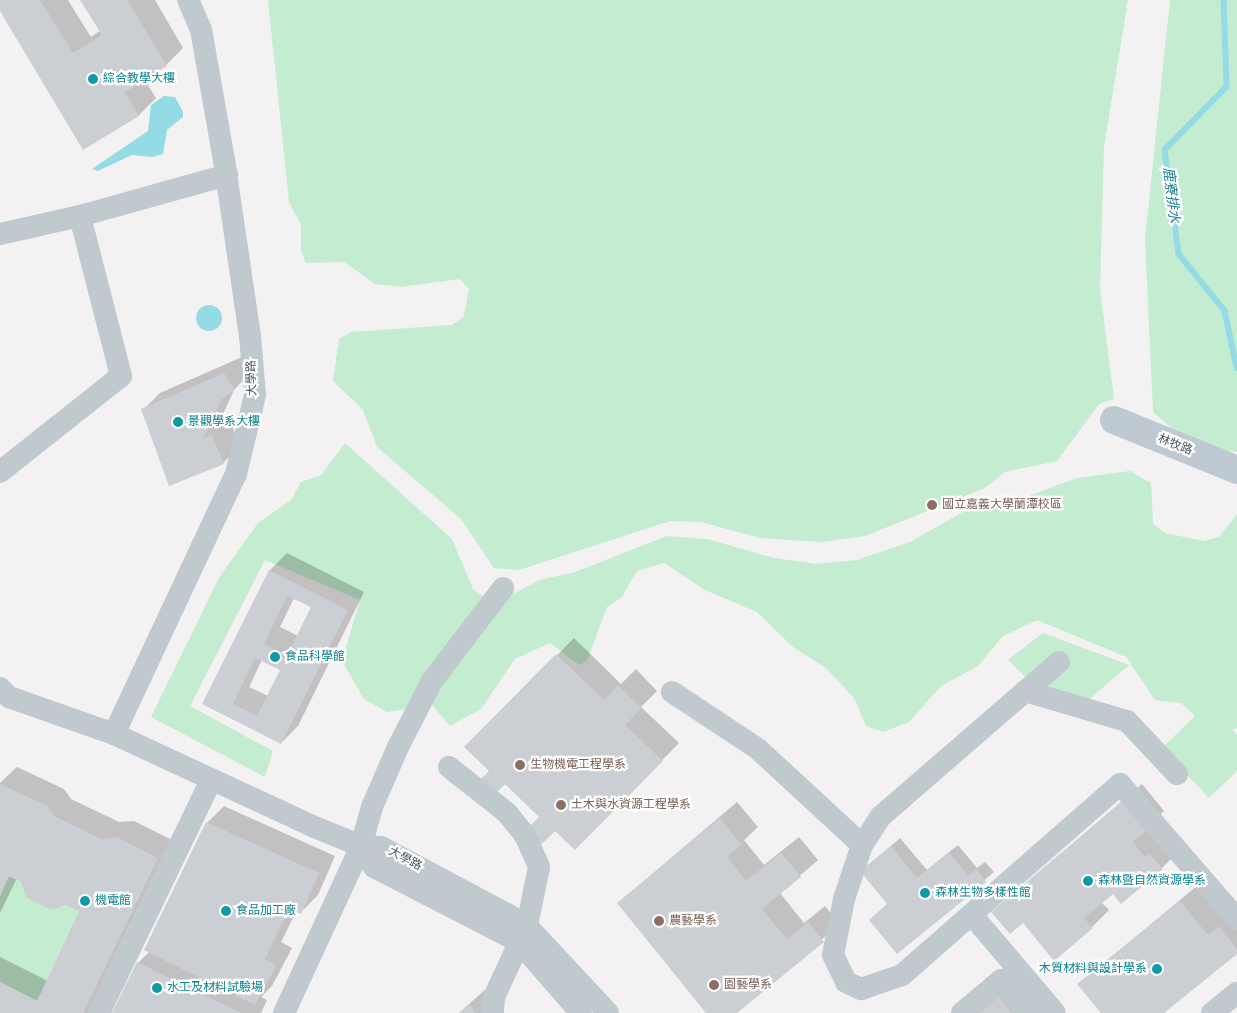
<!DOCTYPE html>
<meta charset="utf-8">
<style>
body{margin:0}
#map{position:relative;width:1237px;height:1013px;overflow:hidden;background:#f3f1f1;font-family:Rubik,"Noto Sans TC",sans-serif}
div>[style]{position:absolute}
[style*='--x']{left:calc(var(--x)*1px);top:calc(var(--y)*1px);width:calc(var(--w)*1px);rotate:calc(var(--a)*1deg)}
.green>*{inset:0;background:#c4ecd0}
.water>*{inset:0;background:#95dbe6}
.round{border-radius:50%}
.shadow>*{inset:0;background:#0003}
.stream>*{height:5.5px;margin:-2.75px;padding:0 2.75px;transform-origin:2.75px;border-radius:2.75px;background:#95dbe6}
.building>*{inset:0;background:#cbcfd3}
.street>*{height:22px;margin:-11px;padding:0 11px;transform-origin:11px;border-radius:11px;background:#c0c9ce}
.secondary>*{height:28px;margin:-14px;padding:0 14px;transform-origin:14px;border-radius:14px;background:#bec9d1}
.dots>*{width:14px;height:14px;translate:-50% -50%;box-sizing:border-box;border:2px solid #fff;border-radius:50%}
span{translate:-50% -50%;white-space:nowrap;text-align:center;line-height:1.15;-webkit-text-stroke:4.5px #fff;paint-order:stroke}
.culture-label{font-size:12px;color:#0d838f}
.left{translate:0 -50%;text-align:left}
.right{translate:-100% -50%;text-align:right}
.street-label{font-size:12px;color:#4a565d}
.education-label{font-size:12px;color:#785e54}
.water-label{font-size:14px;color:#177d8c;font-style:italic}
</style>
<div id="map">
<div class="green">
<i style="clip-path:polygon(268px 0,1128px 0,1104px 147px,1100px 289px,1114px 399px,1099px 404px,1057px 461px,1005px 472px,985px 488px,865px 536px,822px 542px,760px 538px,701px 522px,670px 521px,519px 570px,494px 568px,461px 519px,377px 447px,363px 410px,333px 381px,339px 339px,351px 332px,452px 325px,464px 316px,469px 289px,460px 279px,401px 287px,375px 284px,344px 262px,306px 263px,301px 251px,301px 225px,289px 202px)"></i>
<i style="clip-path:polygon(1170px 0,1237px 0,1237px 452px,1193px 447px,1153px 412px,1145px 239px)"></i>
<i style="clip-path:polygon(345px 443px,452px 539px,473px 589px,494px 604px,540px 580px,575px 572px,667px 536px,707px 539px,774px 558px,817px 564px,857px 560px,910px 542px,984px 500px,1010px 503px,1077px 478px,1130px 471px,1151px 483px,1153px 524px,1165px 533px,1204px 541px,1219px 537px,1237px 514px,1237px 728px,1232px 729px,1237px 735px,1237px 771px,1209px 798px,1162px 748px,1195px 716px,1181px 703px,1155px 700px,1126px 657px,1037px 620px,1003px 636px,978px 666px,941px 686px,909px 722px,883px 732px,866px 726px,854px 698px,826px 668px,793px 647px,757px 612px,705px 590px,664px 563px,637px 571px,622px 597px,607px 607px,587px 661px,579px 665px,550px 643px,515px 659px,481px 709px,450px 726px,432px 705px,387px 712px,364px 699px,342px 661px,360px 600px,265px 560px,190px 706px,273px 751px,265px 777px,151px 717px,220px 576px,258px 523px,291px 500px,301px 482px,321px 475px)"></i>
<i style="clip-path:polygon(1043px 633px,1129px 665px,1086px 702px,1039px 690px,1008px 660px)"></i>
<i style="clip-path:polygon(9px 876px,21px 882px,51px 910px,66px 905px,79px 911px,37px 1001px,0 982px,0 896px)"></i>
</div>
<div class="water">
<i style="clip-path:polygon(164px 96px,175px 97px,183px 112px,183px 117px,167px 130px,163px 154px,152px 157px,132px 155px,98px 171px,92px 169px,148px 131px,151px 105px)"></i>
<i class="round" style="left:196px;top:305px;width:26px;height:26px"></i>
</div>
<div class="shadow">
<i style="clip-path:polygon(0 0,68px 0,91px 37px,101px 30px,82px 0,155px 0,183px 48px,166px 65px,144px 79px,156px 98px,139px 115px,83px 149px,0 8px)"></i>
<i style="clip-path:polygon(242px 357px,251px 372px,234px 390px,219px 423px,229px 419px,240px 446px,223px 463px,143px 410px,160px 393px)"></i>
<i style="clip-path:polygon(evenodd,287px 553px,364px 592px,298px 726px,281px 743px,203px 704px,270px 570px,287px 553px,294px 598px,312px 607px,298px 636px,280px 627px,294px 598px,287px 553px,262px 660px,281px 670px,268px 696px,249px 687px,262px 660px)"></i>
<i style="clip-path:polygon(574px 638px,621px 684px,636px 669px,657px 691px,641px 707px,679px 743px,575px 849px,466px 747px)"></i>
<i style="clip-path:polygon(17px 767px,64px 789px,71px 799px,119px 822px,134px 821px,174px 841px,90px 1013px,0 1013px,0 957px,48px 981px,81px 911px,17px 878px,0 913px,0 783px)"></i>
<i style="clip-path:polygon(1142px 784px,1164px 811px,1150px 825px,1179px 851px,1162px 868px,1113px 892px,1101px 902px,1109px 910px,1092px 927px,1023px 921px,993px 912px)"></i>
<i style="clip-path:polygon(737px 802px,758px 827px,744px 840px,764px 865px,799px 837px,818px 860px,780px 893px,804px 923px,825px 906px,840px 924px,735px 1013px,708px 1013px,618px 903px)"></i>
<i style="clip-path:polygon(224px 806px,335px 856px,318px 895px,301px 912px,297px 910px,281px 942px,292px 948px,272px 986px,261px 997px,267px 1000px,261px 1013px,113px 1013px,138px 963px,150px 951px,207px 823px)"></i>
<i style="clip-path:polygon(900px 838px,927px 870px,958px 845px,977px 868px,985px 862px,994px 872px,897px 953px,888px 904px,871px 863px)"></i>
<i style="clip-path:polygon(1198px 885px,1237px 911px,1237px 952px,1162px 1013px,1102px 1013px,1079px 984px)"></i>
<i style="clip-path:polygon(1016px 981px,1044px 1013px,979px 1013px)"></i>
<i style="clip-path:polygon(487px 988px,502px 1013px,459px 1013px)"></i>
</div>
<div class="stream">
<i style="--x:1224;--y:0;--w:87;--a:88"></i>
<i style="--x:1227;--y:87;--w:88;--a:134.5"></i>
<i style="--x:1165;--y:150;--w:105;--a:82.3"></i>
<i style="--x:1179;--y:254;--w:73;--a:51.1"></i>
<i style="--x:1225;--y:311;--w:58;--a:78.1"></i>
</div>
<div class="building">
<i style="clip-path:polygon(0 0,40px 0,73px 53px,102px 35px,80px 0,130px 0,128px 1px,167px 66px,125px 92px,139px 116px,83px 150px,0 11px)"></i>
<i style="clip-path:polygon(224px 373px,235px 390px,221px 400px,203px 439px,212px 435px,224px 464px,169px 486px,141px 409px)"></i>
<i style="clip-path:polygon(evenodd,269px 570px,348px 610px,281px 744px,202px 704px,269px 570px,287px 596px,311px 607px,287px 656px,264px 644px,287px 596px,269px 570px,255px 658px,280px 670px,257px 716px,233px 704px,255px 658px)"></i>
<i style="clip-path:polygon(556px 654px,604px 700px,618px 685px,641px 708px,625px 725px,663px 761px,575px 850px,555px 831px,542px 844px,527px 829px,539px 817px,505px 784px,492px 797px,477px 783px,489px 771px,464px 747px)"></i>
<i style="clip-path:polygon(0 784px,47px 806px,54px 816px,101px 839px,116px 837px,158px 858px,83px 1013px,0 1013px,0 982px,37px 1001px,79px 911px,66px 905px,51px 910px,26px 897px,21px 882px,9px 876px,0 896px)"></i>
<i style="clip-path:polygon(1124px 800px,1148px 829px,1133px 842px,1145px 857px,1149px 853px,1163px 869px,1121px 904px,1113px 894px,1084px 918px,1093px 928px,1054px 961px,1023px 923px,1010px 934px,991px 912px)"></i>
<i style="clip-path:polygon(720px 818px,741px 845px,727px 857px,746px 881px,781px 853px,801px 877px,762px 909px,787px 939px,808px 922px,824px 942px,737px 1013px,706px 1013px,617px 903px)"></i>
<i style="clip-path:polygon(206px 822px,319px 873px,301px 914px,289px 909px,265px 959px,276px 966px,255px 1005px,144px 950px)"></i>
<i style="clip-path:polygon(891px 846px,917px 878px,949px 852px,968px 876px,976px 869px,986px 882px,897px 954px,869px 920px,887px 904px,860px 871px)"></i>
<i style="clip-path:polygon(1180px 901px,1208px 935px,1219px 926px,1237px 949px,1237px 954px,1164px 1013px,1101px 1013px,1077px 984px)"></i>
<i style="clip-path:polygon(137px 962px,241px 1013px,112px 1013px)"></i>
<i style="clip-path:polygon(999px 997px,1012px 1013px,980px 1013px)"></i>
<i style="clip-path:polygon(469px 1004px,476px 1013px,459px 1013px)"></i>
</div>
<div class="street">
<i style="--x:0;--y:234;--w:82;--a:-12.7"></i>
<i style="--x:80;--y:216;--w:153;--a:-15.6"></i>
<i style="--x:0;--y:472;--w:154;--a:-38.4"></i>
<i style="--x:121;--y:376;--w:165;--a:-104.4"></i>
<i style="--x:1059;--y:662;--w:235;--a:139.1"></i>
<i style="--x:881;--y:816;--w:35;--a:123"></i>
<i style="--x:862;--y:845;--w:57;--a:108.4"></i>
<i style="--x:844;--y:899;--w:57;--a:101.1"></i>
<i style="--x:833;--y:955;--w:30;--a:64"></i>
<i style="--x:846;--y:982;--w:17;--a:25"></i>
<i style="--x:861;--y:989;--w:43;--a:-18.9"></i>
<i style="--x:902;--y:975;--w:290;--a:-41.2"></i>
<i style="--x:1120;--y:784;--w:179;--a:49.1"></i>
<i style="--x:0;--y:688;--w:13;--a:45"></i>
<i style="--x:9;--y:697;--w:111;--a:19.4"></i>
<i style="--x:114;--y:734;--w:218;--a:24.9"></i>
<i style="--x:312;--y:826;--w:53;--a:22.2"></i>
<i style="--x:361;--y:846;--w:20;--a:3"></i>
<i style="--x:381;--y:847;--w:143;--a:28"></i>
<i style="--x:507;--y:914;--w:23;--a:31"></i>
<i style="--x:527;--y:926;--w:119;--a:47"></i>
<i style="--x:1025;--y:691;--w:106;--a:16.4"></i>
<i style="--x:1127;--y:721;--w:73;--a:46.7"></i>
<i style="--x:672;--y:692;--w:103;--a:33.5"></i>
<i style="--x:758;--y:749;--w:142;--a:42.7"></i>
<i style="--x:114;--y:734;--w:287;--a:-64.9"></i>
<i style="--x:236;--y:474;--w:81;--a:-76.5"></i>
<i style="--x:255;--y:395;--w:59;--a:-94.8"></i>
<i style="--x:250;--y:336;--w:178;--a:-98.4"></i>
<i style="--x:224;--y:160;--w:132;--a:-100"></i>
<i style="--x:201;--y:30;--w:33;--a:-113"></i>
<i style="--x:449;--y:767;--w:74;--a:38.4"></i>
<i style="--x:507;--y:813;--w:28;--a:51"></i>
<i style="--x:525;--y:835;--w:35;--a:66"></i>
<i style="--x:539;--y:867;--w:60;--a:101.5"></i>
<i style="--x:527;--y:926;--w:78;--a:114.9"></i>
<i style="--x:494;--y:997;--w:16;--a:94"></i>
<i style="--x:361;--y:846;--w:25;--a:58"></i>
<i style="--x:374;--y:867;--w:163;--a:27.3"></i>
<i style="--x:519;--y:942;--w:94;--a:48.9"></i>
<i style="--x:972;--y:915;--w:128;--a:49.7"></i>
<i style="--x:99;--y:1013;--w:259;--a:-64.3"></i>
<i style="--x:284;--y:1013;--w:184;--a:-65.2"></i>
<i style="--x:361;--y:846;--w:41;--a:-74.2"></i>
<i style="--x:372;--y:807;--w:65;--a:-66.6"></i>
<i style="--x:398;--y:747;--w:74;--a:-62.7"></i>
<i style="--x:432;--y:681;--w:117;--a:-52.6"></i>
<i style="--x:962;--y:1013;--w:51;--a:-40.2"></i>
<i style="--x:1001;--y:980;--w:43;--a:50.7"></i>
<i style="--x:1212;--y:1013;--w:32;--a:-39"></i>
</div>
<div class="secondary">
<i style="--x:1114;--y:420;--w:133;--a:22.1"></i>
</div>
<div class="dots">
<i style="left:93px;top:79px;background:#0f9aa8"></i>
<i style="left:178px;top:422px;background:#0f9aa8"></i>
<i style="left:932px;top:505px;background:#8d6e63"></i>
<i style="left:275px;top:657px;background:#0f9aa8"></i>
<i style="left:520px;top:765px;background:#8d6e63"></i>
<i style="left:561px;top:805px;background:#8d6e63"></i>
<i style="left:1088px;top:881px;background:#0f9aa8"></i>
<i style="left:925px;top:893px;background:#0f9aa8"></i>
<i style="left:85px;top:901px;background:#0f9aa8"></i>
<i style="left:226px;top:911px;background:#0f9aa8"></i>
<i style="left:659px;top:921px;background:#8d6e63"></i>
<i style="left:1157px;top:969px;background:#0f9aa8"></i>
<i style="left:714px;top:985px;background:#8d6e63"></i>
<i style="left:157px;top:988px;background:#0f9aa8"></i>
</div>
<div class="culture-label">
<span class="left" style="left:103px;top:79px">綜合教學大樓</span>
<span class="left" style="left:188px;top:422px">景觀學系大樓</span>
<span class="left" style="left:285px;top:657px">食品科學館</span>
<span class="left" style="left:1098px;top:881px">森林暨自然資源學系</span>
<span class="left" style="left:935px;top:893px">森林生物多樣性館</span>
<span class="left" style="left:95px;top:901px">機電館</span>
<span class="left" style="left:236px;top:911px">食品加工廠</span>
<span class="right" style="left:1147px;top:969px">木質材料與設計學系</span>
<span class="left" style="left:167px;top:988px">水工及材料試驗場</span>
</div>
<div class="street-label">
<span style="left:252px;top:378px;rotate:-92deg">大學路</span>
<span style="left:1175px;top:445px;rotate:22deg">林牧路</span>
<span style="left:405px;top:859px;rotate:28deg">大學路</span>
</div>
<div class="education-label">
<span class="left" style="left:942px;top:505px">國立嘉義大學蘭潭校區</span>
<span class="left" style="left:530px;top:765px">生物機電工程學系</span>
<span class="left" style="left:571px;top:805px">土木與水資源工程學系</span>
<span class="left" style="left:669px;top:921px">農藝學系</span>
<span class="left" style="left:724px;top:985px">園藝學系</span>
</div>
<div class="water-label">
<span style="left:1171px;top:195px;rotate:83deg">鹿寮排水</span>
</div>
</div>
